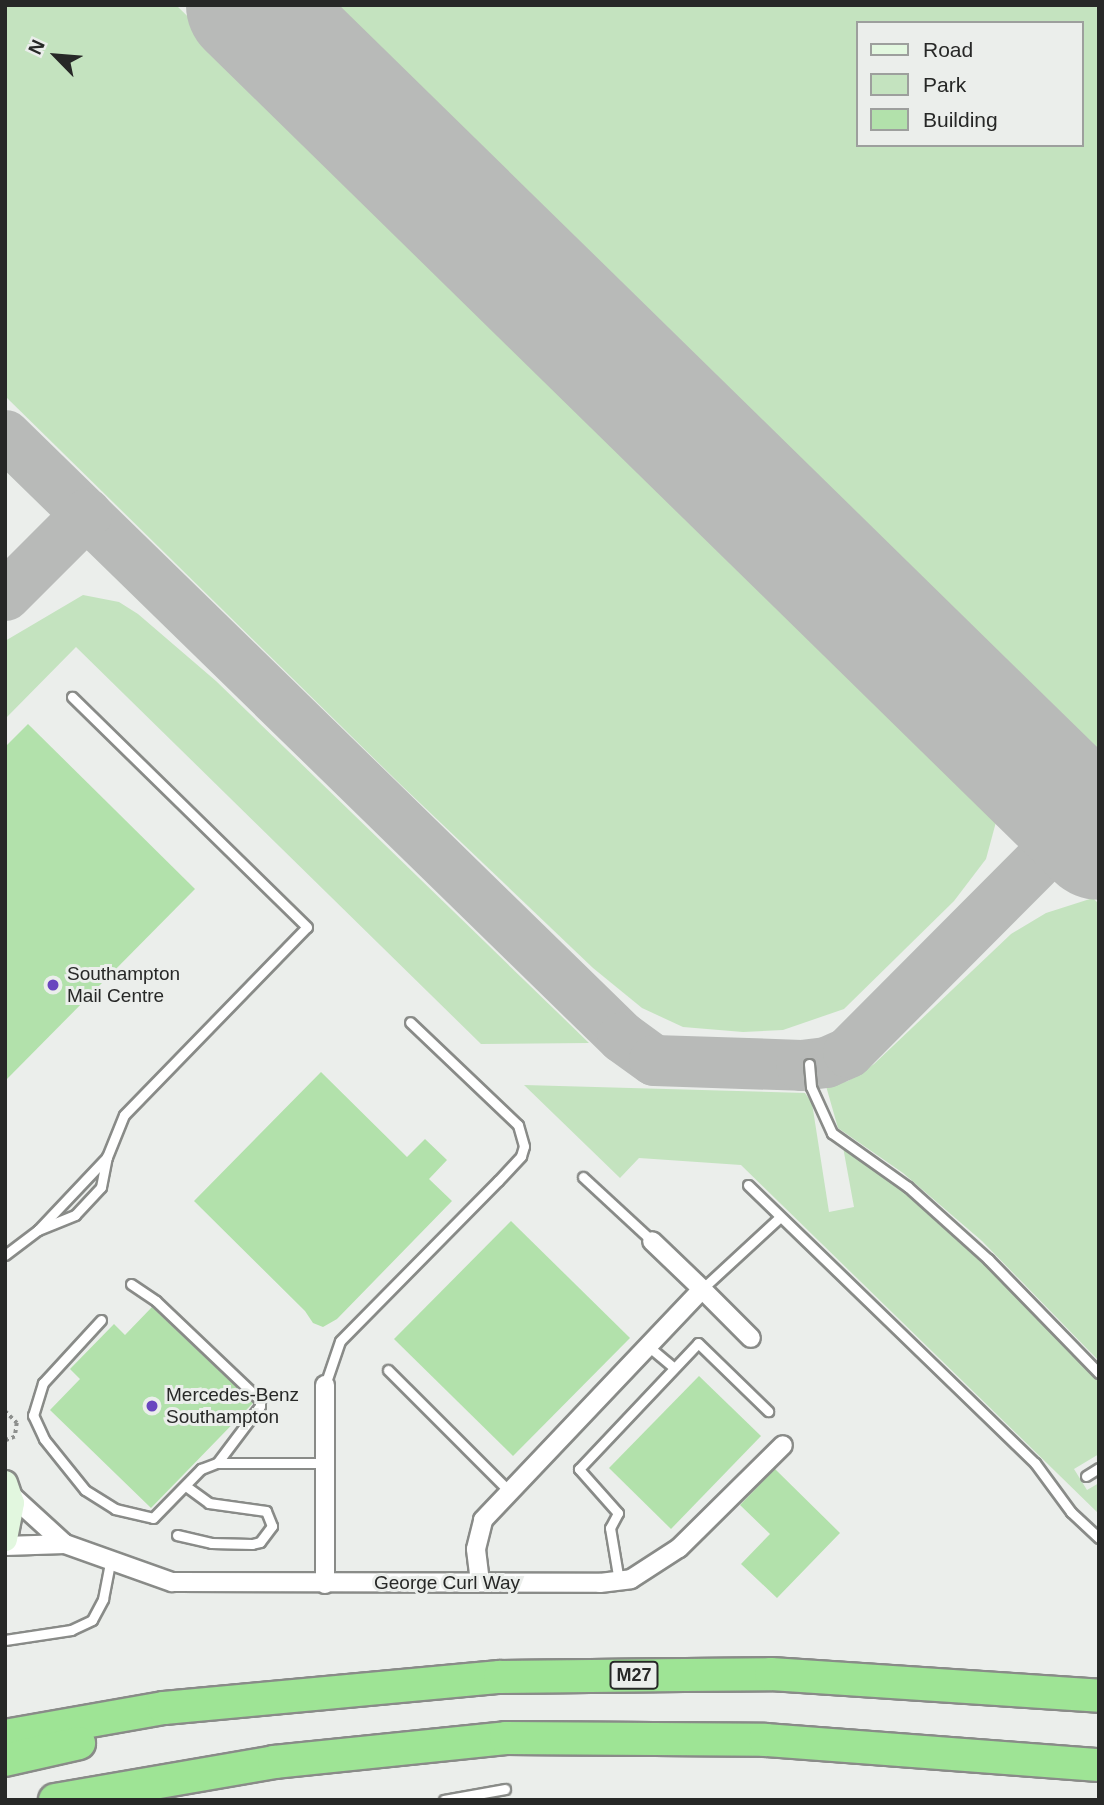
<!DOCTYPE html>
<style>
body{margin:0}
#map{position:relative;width:1104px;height:1805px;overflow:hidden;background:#ebeeeb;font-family:Arial,sans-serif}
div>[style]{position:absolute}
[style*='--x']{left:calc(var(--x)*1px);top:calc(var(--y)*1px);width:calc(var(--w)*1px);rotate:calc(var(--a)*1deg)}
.green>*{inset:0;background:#c4e3bf}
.taxiway>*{height:51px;margin:-25.5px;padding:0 25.5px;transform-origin:25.5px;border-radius:25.5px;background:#b8bab8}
.runway>*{height:126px;margin:-63px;padding:0 63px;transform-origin:63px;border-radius:63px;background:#b8bab8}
.building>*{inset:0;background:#b2e1ab}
.path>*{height:3.5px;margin-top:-1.75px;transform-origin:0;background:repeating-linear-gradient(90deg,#8e908e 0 3.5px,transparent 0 7px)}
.roads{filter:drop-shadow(2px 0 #898b88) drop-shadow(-2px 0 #898b88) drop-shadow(0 2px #898b88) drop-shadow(0 -2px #898b88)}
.lane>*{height:9px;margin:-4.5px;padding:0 4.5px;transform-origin:4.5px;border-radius:4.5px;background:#fff}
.street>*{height:18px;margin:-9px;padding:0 9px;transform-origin:9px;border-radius:9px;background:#fff}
.secondary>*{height:24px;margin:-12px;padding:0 12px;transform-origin:12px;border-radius:12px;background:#e2f7df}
.highway>*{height:32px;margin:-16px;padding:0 16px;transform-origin:16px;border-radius:16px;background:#9ee495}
.dots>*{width:19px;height:19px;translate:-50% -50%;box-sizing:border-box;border:4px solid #ebeeeb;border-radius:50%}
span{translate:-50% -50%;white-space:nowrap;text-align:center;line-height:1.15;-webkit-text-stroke:6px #ebeeeb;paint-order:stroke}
.shield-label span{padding:2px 5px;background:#ebeeeb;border:2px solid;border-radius:5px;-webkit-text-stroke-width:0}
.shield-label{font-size:18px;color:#272827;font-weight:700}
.poi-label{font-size:19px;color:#272827}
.left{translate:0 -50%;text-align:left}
.street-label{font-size:19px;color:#272827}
.frame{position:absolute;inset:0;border:7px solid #272827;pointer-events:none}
.legend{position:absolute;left:856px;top:21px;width:228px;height:126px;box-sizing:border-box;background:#ebeeeb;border:2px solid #9d9f9d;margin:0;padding:9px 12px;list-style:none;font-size:21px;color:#272827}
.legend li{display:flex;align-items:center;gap:14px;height:35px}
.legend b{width:35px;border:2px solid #9d9f9d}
.north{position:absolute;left:21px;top:21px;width:70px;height:70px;-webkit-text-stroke:5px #ebeeeb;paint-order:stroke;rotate:295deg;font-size:19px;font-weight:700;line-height:28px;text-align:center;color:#272827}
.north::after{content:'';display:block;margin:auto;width:24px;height:32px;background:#272827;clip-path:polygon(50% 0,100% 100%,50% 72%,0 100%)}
</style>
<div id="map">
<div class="green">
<i style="clip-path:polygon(5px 5px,176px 5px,999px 811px,986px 859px,954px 901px,844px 1009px,783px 1030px,743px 1032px,683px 1027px,642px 1008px,593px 968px,400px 784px,5px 396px)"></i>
<i style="clip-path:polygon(evenodd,322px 5px,1099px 5px,1099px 767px,322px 5px,857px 23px,1081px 23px,1081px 145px,857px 145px,857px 23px)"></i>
<i style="clip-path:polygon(83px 595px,119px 602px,138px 614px,216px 681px,589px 1043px,481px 1044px,76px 647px,5px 719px,5px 641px)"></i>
<i style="clip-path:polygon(1093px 898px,1099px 904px,1099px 1361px,982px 1241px,903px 1173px,838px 1128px,826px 1086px,848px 1081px,874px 1064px,1011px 934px,1046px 913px)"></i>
<i style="clip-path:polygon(524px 1085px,805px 1093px,812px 1103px,829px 1212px,854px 1207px,843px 1147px,875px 1168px,966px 1244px,1099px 1379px,1099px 1454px,1074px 1469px,1087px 1490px,1099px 1483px,1099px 1514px,741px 1165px,639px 1158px,620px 1178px)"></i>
</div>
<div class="taxiway">
<i style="--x:5;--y:435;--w:862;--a:44.3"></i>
<i style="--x:622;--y:1037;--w:39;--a:36"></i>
<i style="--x:654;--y:1060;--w:147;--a:1.9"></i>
<i style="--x:801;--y:1065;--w:25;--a:-7"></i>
<i style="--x:826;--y:1062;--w:24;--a:-24"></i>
<i style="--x:848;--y:1052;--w:329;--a:-45.1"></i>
<i style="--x:5;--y:595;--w:115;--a:-45"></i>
</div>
<div class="runway">
<i style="--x:249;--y:5;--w:1189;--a:44.39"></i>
</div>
<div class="building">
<i style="clip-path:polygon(28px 724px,195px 889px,5px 1081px,5px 747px)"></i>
<i style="clip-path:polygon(321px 1072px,407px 1157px,425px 1139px,447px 1160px,429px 1179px,452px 1201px,337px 1319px,323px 1327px,313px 1323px,305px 1311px,194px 1201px)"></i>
<i style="clip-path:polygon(511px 1221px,630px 1338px,513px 1456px,394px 1339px)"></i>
<i style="clip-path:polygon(152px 1307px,253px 1403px,151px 1508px,50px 1410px,80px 1379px,70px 1369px,114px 1324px,125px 1335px)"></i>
<i style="clip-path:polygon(699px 1376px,761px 1436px,671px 1529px,609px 1468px)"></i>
<i style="clip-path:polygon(775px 1469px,840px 1533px,777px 1598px,741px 1564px,770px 1534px,740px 1505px)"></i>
</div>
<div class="path">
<i style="--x:5;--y:1411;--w:17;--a:45"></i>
<i style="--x:17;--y:1423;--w:14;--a:98"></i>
<i style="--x:15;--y:1437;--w:11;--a:158"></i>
</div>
<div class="roads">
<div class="lane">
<i style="--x:809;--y:1064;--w:23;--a:85"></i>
<i style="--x:811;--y:1087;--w:51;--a:65.5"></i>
<i style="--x:832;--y:1133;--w:93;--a:35.4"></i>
<i style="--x:908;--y:1187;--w:108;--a:42"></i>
<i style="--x:988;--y:1259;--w:159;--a:45.8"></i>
<i style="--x:583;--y:1177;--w:94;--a:42.8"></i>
<i style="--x:748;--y:1185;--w:400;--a:44.1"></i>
<i style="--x:1035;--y:1463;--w:61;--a:53.7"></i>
<i style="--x:1071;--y:1512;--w:38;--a:43"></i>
<i style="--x:38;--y:1230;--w:40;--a:-22"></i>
<i style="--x:75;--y:1215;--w:38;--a:-47"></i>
<i style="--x:101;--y:1187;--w:31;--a:-79"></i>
<i style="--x:107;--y:1157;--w:45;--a:-68"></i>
<i style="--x:124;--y:1115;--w:262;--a:-45.8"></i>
<i style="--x:307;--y:927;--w:329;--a:-135.6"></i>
<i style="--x:5;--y:1255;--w:41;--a:-37.1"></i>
<i style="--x:38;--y:1230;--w:100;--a:-46.6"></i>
<i style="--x:131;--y:1284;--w:30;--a:34"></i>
<i style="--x:156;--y:1301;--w:144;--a:43.6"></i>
<i style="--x:260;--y:1400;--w:6;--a:90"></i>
<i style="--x:260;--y:1406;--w:71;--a:127"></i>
<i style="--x:702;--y:1289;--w:106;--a:-42.7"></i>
<i style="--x:101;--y:1320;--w:86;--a:132.6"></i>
<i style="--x:43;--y:1383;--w:34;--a:107"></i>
<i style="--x:33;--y:1415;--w:26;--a:65"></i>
<i style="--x:44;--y:1439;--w:65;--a:51.2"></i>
<i style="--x:85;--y:1490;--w:36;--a:32"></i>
<i style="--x:115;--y:1509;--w:39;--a:13"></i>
<i style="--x:153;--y:1518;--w:69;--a:-45.6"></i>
<i style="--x:201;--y:1469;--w:17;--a:-21"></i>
<i style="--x:217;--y:1463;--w:106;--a:0"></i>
<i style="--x:648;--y:1346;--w:33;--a:40"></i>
<i style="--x:388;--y:1370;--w:173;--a:45"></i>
<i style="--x:325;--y:1385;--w:46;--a:-71.2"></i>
<i style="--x:340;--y:1341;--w:225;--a:-45.4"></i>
<i style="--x:498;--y:1181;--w:34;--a:-47"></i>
<i style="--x:521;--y:1156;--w:10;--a:-73"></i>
<i style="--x:524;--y:1146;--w:22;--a:-106"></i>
<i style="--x:518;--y:1125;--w:149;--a:-136.4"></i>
<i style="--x:1086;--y:1476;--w:15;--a:-32"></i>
<i style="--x:177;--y:1535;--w:35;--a:13"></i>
<i style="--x:211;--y:1543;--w:41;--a:1.4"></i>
<i style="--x:252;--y:1544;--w:8;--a:-14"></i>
<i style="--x:260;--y:1542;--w:20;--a:-53"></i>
<i style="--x:272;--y:1526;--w:16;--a:-112"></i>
<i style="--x:266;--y:1511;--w:58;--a:-172"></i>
<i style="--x:209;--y:1503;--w:29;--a:-144"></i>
<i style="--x:619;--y:1581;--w:54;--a:-99.6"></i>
<i style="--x:610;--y:1528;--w:17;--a:-62"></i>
<i style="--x:618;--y:1513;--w:59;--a:-131.6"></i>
<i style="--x:579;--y:1469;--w:173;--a:-46.6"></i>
<i style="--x:698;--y:1343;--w:98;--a:44.2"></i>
<i style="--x:5;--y:1640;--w:67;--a:-8.6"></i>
<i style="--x:71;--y:1630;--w:23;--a:-25"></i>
<i style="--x:92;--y:1620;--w:24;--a:-62"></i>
<i style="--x:103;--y:1599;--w:37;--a:-79"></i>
<i style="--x:444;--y:1800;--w:62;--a:-10.2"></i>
</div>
<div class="street">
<i style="--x:702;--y:1289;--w:69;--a:45"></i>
<i style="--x:10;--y:1494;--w:74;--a:42.3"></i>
<i style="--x:5;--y:1546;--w:60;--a:-1.9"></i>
<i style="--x:65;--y:1544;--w:114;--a:19.6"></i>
<i style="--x:172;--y:1582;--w:428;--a:0.1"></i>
<i style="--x:600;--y:1583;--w:31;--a:-7"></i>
<i style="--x:631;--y:1579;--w:57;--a:-32.9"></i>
<i style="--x:679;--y:1548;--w:146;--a:-44.7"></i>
<i style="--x:480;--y:1582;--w:33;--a:-97"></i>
<i style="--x:476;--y:1549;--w:30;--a:-76"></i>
<i style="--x:483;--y:1520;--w:318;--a:-46.5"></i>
<i style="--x:702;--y:1289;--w:69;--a:-136.2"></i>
<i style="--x:325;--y:1584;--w:199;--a:-90"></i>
</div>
<div class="secondary">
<i style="--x:5;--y:1483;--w:21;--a:71"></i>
<i style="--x:12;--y:1503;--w:37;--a:101"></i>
</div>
<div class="highway">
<i style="--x:5;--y:1736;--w:161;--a:-10"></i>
<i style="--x:164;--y:1708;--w:337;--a:-5.3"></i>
<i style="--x:500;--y:1677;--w:271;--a:-0.6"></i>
<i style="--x:771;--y:1674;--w:329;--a:3.8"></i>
<i style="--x:5;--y:1760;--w:76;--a:-12.9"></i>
<i style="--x:55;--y:1800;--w:222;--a:-9.8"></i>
<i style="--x:274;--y:1762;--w:233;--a:-5.9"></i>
<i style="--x:506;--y:1738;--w:259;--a:0.4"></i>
<i style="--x:765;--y:1740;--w:335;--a:4.3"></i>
</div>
</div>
<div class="dots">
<i style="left:53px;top:985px;background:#6946bf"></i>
<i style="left:152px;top:1406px;background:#6946bf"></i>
</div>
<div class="shield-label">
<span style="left:634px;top:1675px">M27</span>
</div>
<div class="poi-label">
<span class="left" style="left:67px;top:985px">Southampton<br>Mail Centre</span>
<span class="left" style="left:166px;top:1406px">Mercedes-Benz<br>Southampton</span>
</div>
<div class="street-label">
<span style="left:447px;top:1583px">George Curl Way</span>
</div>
<div class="frame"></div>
<ul class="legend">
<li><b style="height:9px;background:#e2f7df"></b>Road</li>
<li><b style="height:19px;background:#c4e3bf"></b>Park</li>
<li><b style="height:19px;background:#b2e1ab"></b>Building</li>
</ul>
<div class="north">N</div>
</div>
